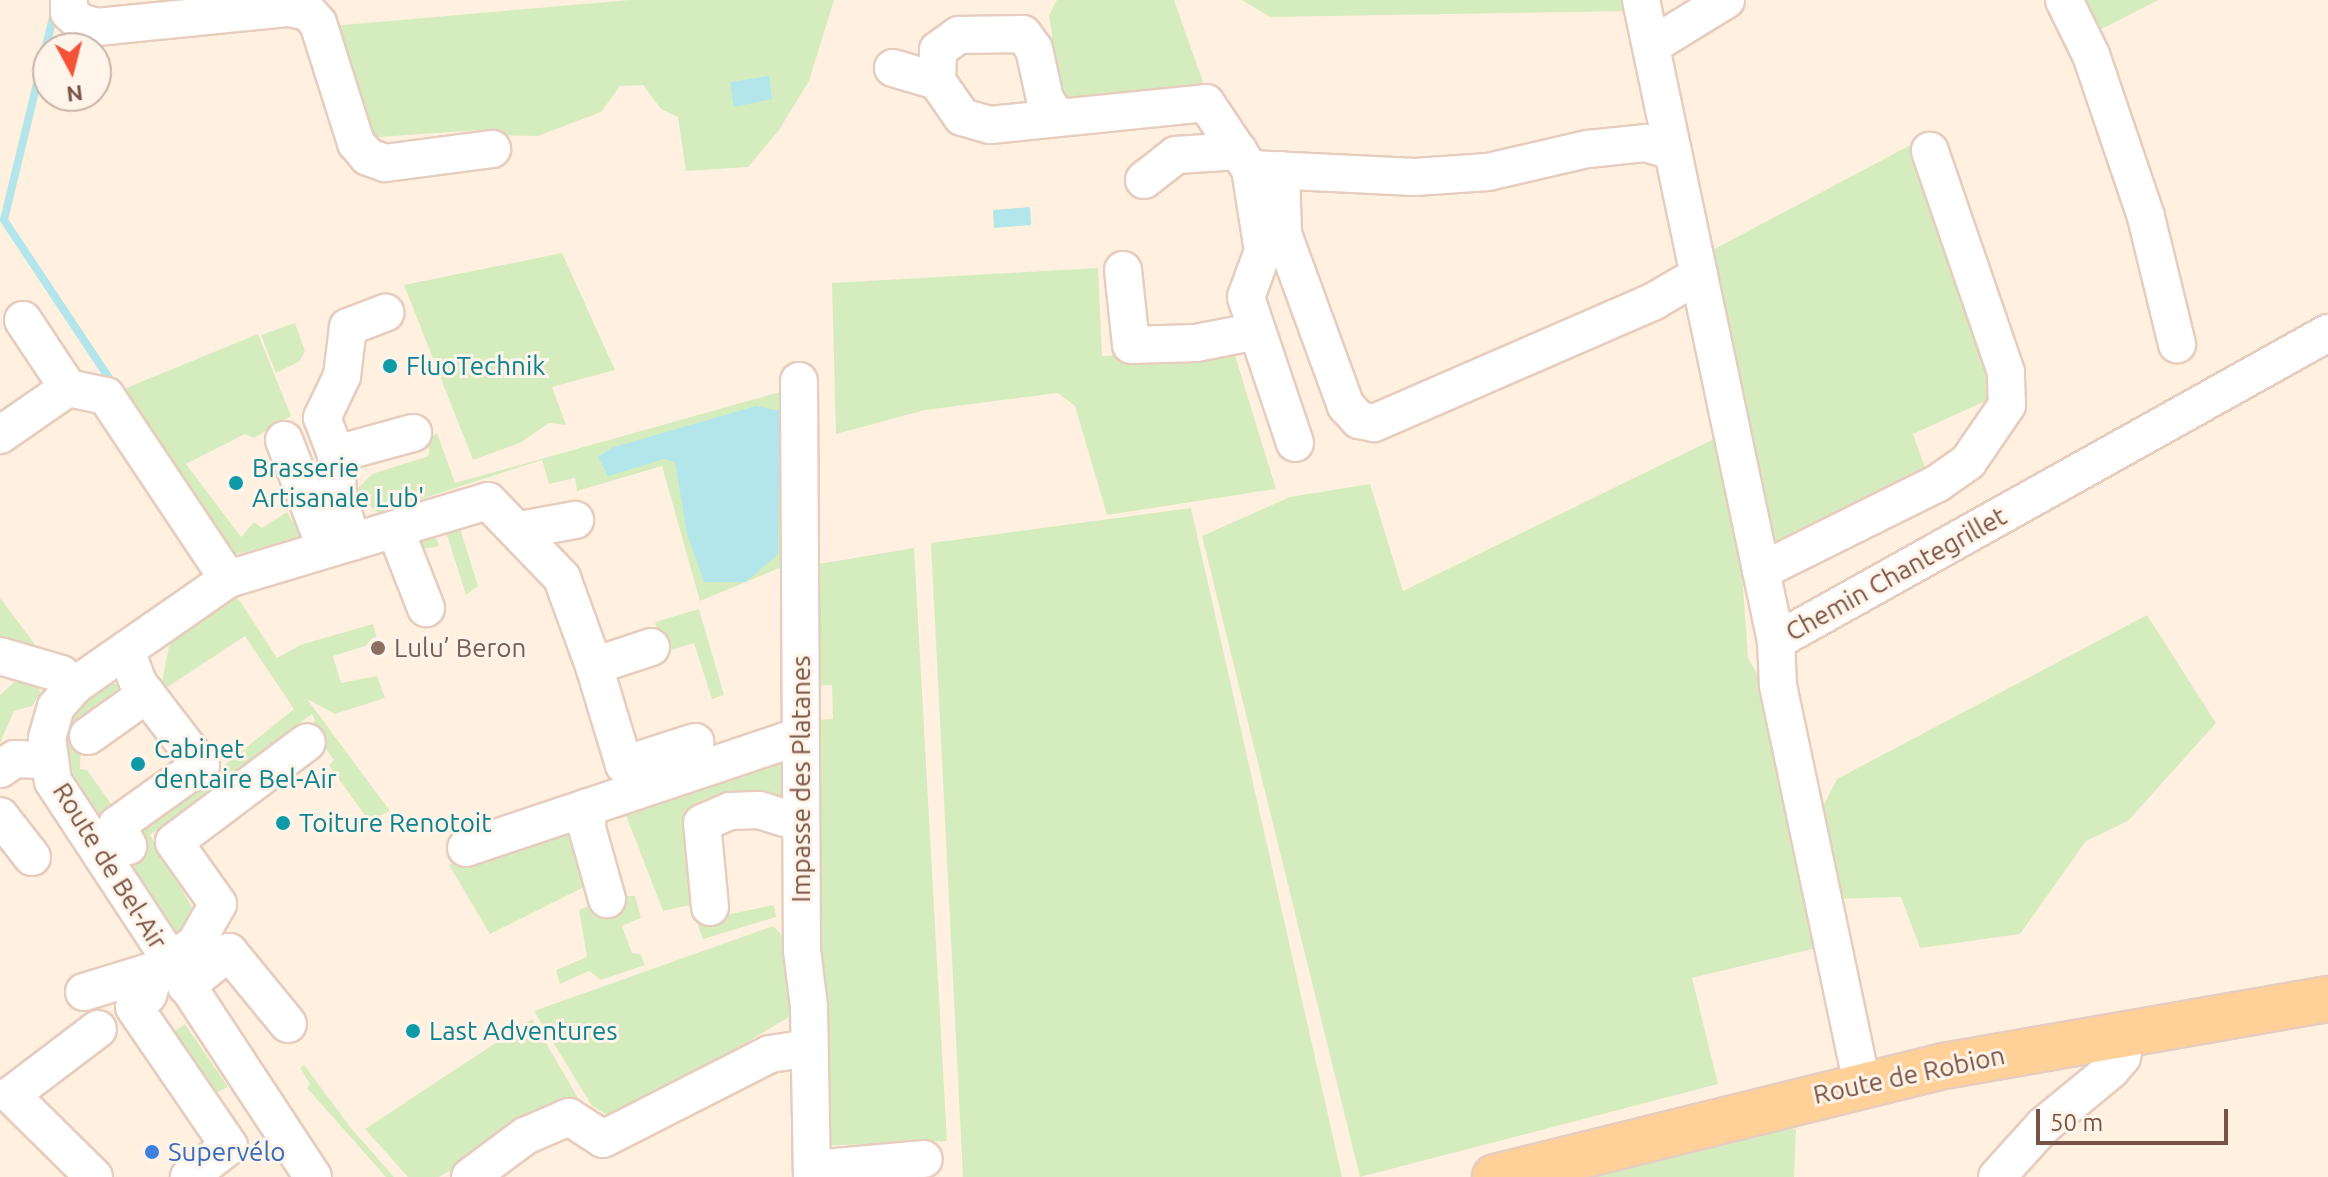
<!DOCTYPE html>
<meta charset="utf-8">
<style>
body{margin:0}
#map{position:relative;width:2328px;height:1177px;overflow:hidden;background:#fff0e0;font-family:Ubuntu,sans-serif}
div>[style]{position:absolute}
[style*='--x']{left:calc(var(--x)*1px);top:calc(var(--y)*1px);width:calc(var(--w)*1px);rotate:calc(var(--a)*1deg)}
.green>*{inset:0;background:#d5edbe}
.water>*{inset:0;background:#b3e6ea}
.stream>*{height:8px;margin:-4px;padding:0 4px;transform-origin:4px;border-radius:4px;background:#b3e6ea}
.roads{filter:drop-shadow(2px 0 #e6cdbe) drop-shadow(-2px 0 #e6cdbe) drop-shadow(0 2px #e6cdbe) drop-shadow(0 -2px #e6cdbe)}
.minor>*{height:36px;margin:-18px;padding:0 18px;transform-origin:18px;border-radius:18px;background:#fff}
.major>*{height:44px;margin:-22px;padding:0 22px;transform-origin:22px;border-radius:22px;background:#ffd097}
.dots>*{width:22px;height:22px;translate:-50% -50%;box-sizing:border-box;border:4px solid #fff4e9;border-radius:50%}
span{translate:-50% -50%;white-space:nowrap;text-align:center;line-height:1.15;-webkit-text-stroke:6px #fff4e9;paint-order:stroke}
.culture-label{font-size:26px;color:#0d838f}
.left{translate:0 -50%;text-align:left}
.street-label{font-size:26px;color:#785345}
.education-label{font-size:26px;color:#785e54}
.shop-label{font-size:26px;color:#366cbe}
.north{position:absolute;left:32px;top:32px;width:80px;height:80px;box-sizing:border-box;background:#fff4e9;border:2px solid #c9b4a7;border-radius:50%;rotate:173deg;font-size:22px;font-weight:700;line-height:32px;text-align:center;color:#785345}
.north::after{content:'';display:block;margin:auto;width:28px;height:36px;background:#f55338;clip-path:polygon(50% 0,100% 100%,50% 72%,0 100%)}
.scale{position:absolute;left:2036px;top:1109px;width:192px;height:36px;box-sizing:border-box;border:4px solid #785345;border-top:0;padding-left:10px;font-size:24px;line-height:28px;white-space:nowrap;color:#785345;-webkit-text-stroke:6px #fff4e9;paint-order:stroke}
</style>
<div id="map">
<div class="green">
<i style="clip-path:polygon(630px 0,834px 0,809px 81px,779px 130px,748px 167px,686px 171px,678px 117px,661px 109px,643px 85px,620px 86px,601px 112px,538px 136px,498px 135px,493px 129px,366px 138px,331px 26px)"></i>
<i style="clip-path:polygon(1057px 0,1174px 0,1203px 82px,1182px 95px,1070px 108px,1057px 71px,1049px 15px)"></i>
<i style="clip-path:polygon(1242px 0,1632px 0,1635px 11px,1270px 17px)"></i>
<i style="clip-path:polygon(2080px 0,2158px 0,2094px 33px)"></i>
<i style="clip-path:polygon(1920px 140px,2003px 393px,1913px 434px,1929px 479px,1767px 555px,1703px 255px)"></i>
<i style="clip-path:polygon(562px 253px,615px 370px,552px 387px,566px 425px,549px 423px,520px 443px,473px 460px,404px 285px)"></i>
<i style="clip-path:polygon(1098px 268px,1102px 356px,1233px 349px,1276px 489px,1107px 515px,1075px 406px,1058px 393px,925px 410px,836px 434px,832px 283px)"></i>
<i style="clip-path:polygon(295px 323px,305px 351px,300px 361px,276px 373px,261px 335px)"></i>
<i style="clip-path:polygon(258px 334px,291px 416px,254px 438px,245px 434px,186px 464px,241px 537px,254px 522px,262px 528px,287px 512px,293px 522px,304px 519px,309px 540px,225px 556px,109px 395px)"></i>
<i style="clip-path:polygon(787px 390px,794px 562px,700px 601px,662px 466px,577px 491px,575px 478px,549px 484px,542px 460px,378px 513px,366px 502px,373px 494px,363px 496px,356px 490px,372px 474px,429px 456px,429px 439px,437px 433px,455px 483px)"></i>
<i style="clip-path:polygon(1722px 435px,1739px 529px,1748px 658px,1772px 700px,1821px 947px,1692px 978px,1718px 1084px,1360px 1177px,1202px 536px,1290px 497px,1370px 484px,1403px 591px)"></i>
<i style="clip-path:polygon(1191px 508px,1342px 1177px,963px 1177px,931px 543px)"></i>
<i style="clip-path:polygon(457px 519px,478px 586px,466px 595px,445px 529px,435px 534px,439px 546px,414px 551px,426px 532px)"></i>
<i style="clip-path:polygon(914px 548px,947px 1141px,817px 1146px,813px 720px,833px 719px,832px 685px,812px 686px,807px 566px)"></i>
<i style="clip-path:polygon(236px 595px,277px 658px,300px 645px,373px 624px,378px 642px,333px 656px,341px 683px,377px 676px,385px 698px,335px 714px,307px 699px,390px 811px,371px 820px,364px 814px,329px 765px,334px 760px,310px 727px,315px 720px,312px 714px,150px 835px,194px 911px,189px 935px,169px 931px,124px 859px,143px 840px,138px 822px,213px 766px,222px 779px,222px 767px,294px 709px,245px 636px,160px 692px,170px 641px)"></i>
<i style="clip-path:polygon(0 598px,43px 655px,0 642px)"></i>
<i style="clip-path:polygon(699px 609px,724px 695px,712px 699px,694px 643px,665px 652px,655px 622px)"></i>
<i style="clip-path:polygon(2147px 615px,2216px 723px,2128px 821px,2086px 841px,2020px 934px,1920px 948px,1901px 897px,1837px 899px,1819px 814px,1837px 779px)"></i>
<i style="clip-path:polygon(25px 672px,41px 692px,32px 706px,14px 711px,0 743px,0 695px)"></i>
<i style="clip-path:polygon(108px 683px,132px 686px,81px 735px,80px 769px,87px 770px,117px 812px,102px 822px,69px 766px,65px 744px,71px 720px,85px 700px)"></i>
<i style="clip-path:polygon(779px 754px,787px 762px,788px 809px,689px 816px,707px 919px,774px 905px,776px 917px,703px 939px,691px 905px,663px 911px,622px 805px)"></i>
<i style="clip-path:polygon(565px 822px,594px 882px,490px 934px,449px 865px,531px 829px)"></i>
<i style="clip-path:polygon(615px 896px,635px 896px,641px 918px,622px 926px,632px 953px,640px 954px,645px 965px,601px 980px,589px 971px,560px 984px,556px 970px,587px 957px,579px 910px)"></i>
<i style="clip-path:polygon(773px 926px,781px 934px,793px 935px,799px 1011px,617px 1120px,592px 1106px,534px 1011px)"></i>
<i style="clip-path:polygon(532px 1019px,578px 1098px,439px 1177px,408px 1177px,365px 1129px)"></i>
<i style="clip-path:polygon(185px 1024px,228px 1087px,214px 1094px,174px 1032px)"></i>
<i style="clip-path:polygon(304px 1065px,351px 1128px,394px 1177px,386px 1177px,307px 1088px,310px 1084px,300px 1068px)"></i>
<i style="clip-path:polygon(1759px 1129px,1796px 1129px,1794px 1177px,1596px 1177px)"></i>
</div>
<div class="water">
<i style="clip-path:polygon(769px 76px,772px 99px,734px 107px,730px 82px)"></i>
<i style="clip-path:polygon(1030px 207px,1031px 225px,994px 228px,993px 210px)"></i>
<i style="clip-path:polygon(756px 406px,780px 411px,778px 554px,746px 582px,704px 582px,687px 533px,675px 462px,664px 459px,608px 476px,598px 457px,611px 448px)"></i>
</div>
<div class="stream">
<i style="--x:55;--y:9;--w:217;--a:103.6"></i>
<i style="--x:4;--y:220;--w:193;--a:56.4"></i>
</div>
<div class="roads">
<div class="minor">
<i style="--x:69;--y:0;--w:12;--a:90"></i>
<i style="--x:69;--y:12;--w:15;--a:42"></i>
<i style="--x:80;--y:22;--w:18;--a:16"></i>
<i style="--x:97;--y:27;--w:193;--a:-5.7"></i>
<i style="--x:289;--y:8;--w:19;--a:12"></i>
<i style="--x:308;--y:12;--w:15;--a:48"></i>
<i style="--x:318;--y:23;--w:126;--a:72.4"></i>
<i style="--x:356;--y:143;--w:18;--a:49"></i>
<i style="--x:368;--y:157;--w:18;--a:19"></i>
<i style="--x:385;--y:163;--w:108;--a:-7.5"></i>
<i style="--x:1641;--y:0;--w:655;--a:78.11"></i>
<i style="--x:2064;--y:0;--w:61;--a:63.9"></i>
<i style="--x:2091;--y:55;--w:171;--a:71.2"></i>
<i style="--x:2146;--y:217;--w:131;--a:76.3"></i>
<i style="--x:1651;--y:46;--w:88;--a:-31.5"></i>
<i style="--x:893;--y:68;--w:46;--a:16.5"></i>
<i style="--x:937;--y:81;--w:44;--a:55.2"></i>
<i style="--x:962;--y:117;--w:29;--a:16"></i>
<i style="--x:990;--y:125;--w:217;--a:-5.8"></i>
<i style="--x:1206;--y:103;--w:79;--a:56.3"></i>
<i style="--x:937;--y:81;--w:31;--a:-88"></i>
<i style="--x:938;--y:50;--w:26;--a:-36"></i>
<i style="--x:959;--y:35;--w:64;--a:-0.9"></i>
<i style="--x:1023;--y:34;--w:19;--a:54"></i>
<i style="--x:1034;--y:49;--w:51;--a:77.6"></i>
<i style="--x:1045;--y:99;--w:20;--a:57"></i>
<i style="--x:1281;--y:170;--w:64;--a:88.2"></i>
<i style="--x:1283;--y:234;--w:183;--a:69.9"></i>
<i style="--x:1346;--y:406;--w:19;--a:47"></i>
<i style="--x:1359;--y:420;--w:15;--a:11"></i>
<i style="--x:1374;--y:423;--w:305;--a:-23.5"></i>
<i style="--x:1654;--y:301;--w:52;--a:-30"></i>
<i style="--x:1144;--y:180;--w:41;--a:-38"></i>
<i style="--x:1176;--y:155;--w:63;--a:-3.6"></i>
<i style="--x:1123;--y:270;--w:75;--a:83.9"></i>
<i style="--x:1131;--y:345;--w:65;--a:-1.8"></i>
<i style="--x:1196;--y:343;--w:62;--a:-11.1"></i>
<i style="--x:23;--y:320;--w:82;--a:56.5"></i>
<i style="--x:68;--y:388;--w:39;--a:12"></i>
<i style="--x:106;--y:396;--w:220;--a:56.3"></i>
<i style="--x:799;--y:381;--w:569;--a:89.7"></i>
<i style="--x:802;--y:950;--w:57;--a:83"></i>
<i style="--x:809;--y:1007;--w:170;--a:89"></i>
<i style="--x:0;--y:435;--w:83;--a:-34.7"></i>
<i style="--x:284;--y:440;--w:117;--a:68.9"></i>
<i style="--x:1295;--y:443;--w:154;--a:-108.6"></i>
<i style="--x:1246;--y:297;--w:49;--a:-69.7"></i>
<i style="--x:1263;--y:251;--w:83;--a:-99"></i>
<i style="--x:1250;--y:169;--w:165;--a:2.8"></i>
<i style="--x:1415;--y:177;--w:73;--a:-3.9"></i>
<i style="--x:1488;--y:172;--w:103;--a:-13"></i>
<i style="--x:1588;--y:149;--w:57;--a:-6"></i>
<i style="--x:1645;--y:143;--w:29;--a:16"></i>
<i style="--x:336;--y:454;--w:39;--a:-111"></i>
<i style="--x:322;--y:418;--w:47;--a:-64.5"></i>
<i style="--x:342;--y:376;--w:49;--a:-83"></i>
<i style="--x:348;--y:327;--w:40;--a:-21"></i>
<i style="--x:395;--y:529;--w:85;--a:68.6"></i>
<i style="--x:520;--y:530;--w:56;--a:-10.3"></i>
<i style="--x:352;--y:542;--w:48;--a:-106.9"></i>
<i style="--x:338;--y:496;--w:42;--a:-92.7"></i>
<i style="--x:336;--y:454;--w:80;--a:-15.3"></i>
<i style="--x:1761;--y:571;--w:198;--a:-26.4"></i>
<i style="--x:1938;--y:483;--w:37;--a:-35"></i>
<i style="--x:1968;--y:462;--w:69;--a:-55.6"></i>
<i style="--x:2007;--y:405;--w:33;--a:-92"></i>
<i style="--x:2006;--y:372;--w:234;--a:-109"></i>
<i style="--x:126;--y:650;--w:35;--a:70"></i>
<i style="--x:138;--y:683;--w:103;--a:52.5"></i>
<i style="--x:201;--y:765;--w:103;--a:144.5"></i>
<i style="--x:117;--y:825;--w:24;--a:62"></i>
<i style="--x:0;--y:656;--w:64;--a:16.4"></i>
<i style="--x:61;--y:674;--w:18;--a:43"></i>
<i style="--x:594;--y:666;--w:103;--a:73.1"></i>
<i style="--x:624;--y:765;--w:75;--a:-17.9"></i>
<i style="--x:88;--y:736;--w:72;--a:-35.4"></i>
<i style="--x:0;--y:769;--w:18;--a:-34"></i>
<i style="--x:15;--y:759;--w:34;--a:2"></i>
<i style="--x:588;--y:807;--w:21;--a:93"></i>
<i style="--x:587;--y:828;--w:74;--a:74.3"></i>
<i style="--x:0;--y:816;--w:52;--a:52"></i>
<i style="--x:466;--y:848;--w:336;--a:-18.5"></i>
<i style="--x:785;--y:741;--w:16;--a:11"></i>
<i style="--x:710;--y:907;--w:84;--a:-95.4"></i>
<i style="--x:702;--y:823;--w:30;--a:-23"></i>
<i style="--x:730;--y:811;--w:29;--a:-2"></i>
<i style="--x:759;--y:810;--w:44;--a:17.2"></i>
<i style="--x:156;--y:970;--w:26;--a:108"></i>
<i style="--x:148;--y:995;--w:18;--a:139"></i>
<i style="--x:134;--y:1007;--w:168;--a:55.6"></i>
<i style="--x:229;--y:1146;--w:51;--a:142.2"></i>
<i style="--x:186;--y:986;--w:55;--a:-38.3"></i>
<i style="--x:229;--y:952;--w:93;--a:50.7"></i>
<i style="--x:84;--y:992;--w:75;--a:-17"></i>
<i style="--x:156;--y:970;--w:47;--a:-33.7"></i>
<i style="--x:195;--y:944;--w:46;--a:-60.1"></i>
<i style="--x:218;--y:904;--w:76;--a:-125.4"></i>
<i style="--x:174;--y:842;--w:166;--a:-36.9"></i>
<i style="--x:1862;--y:1084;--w:408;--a:-101.9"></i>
<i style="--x:1778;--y:685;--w:44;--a:-92.6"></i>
<i style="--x:1776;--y:641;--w:632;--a:-29.16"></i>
<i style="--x:812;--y:1169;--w:112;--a:-5.1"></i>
<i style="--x:94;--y:1177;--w:117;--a:-135.3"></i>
<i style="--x:11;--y:1095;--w:109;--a:-37.2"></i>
<i style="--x:313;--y:1177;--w:474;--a:-123.3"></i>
<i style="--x:53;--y:781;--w:43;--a:-97.9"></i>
<i style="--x:47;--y:738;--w:32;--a:-74"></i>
<i style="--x:56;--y:707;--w:28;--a:-49"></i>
<i style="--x:74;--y:686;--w:188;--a:-34.8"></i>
<i style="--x:228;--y:579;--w:271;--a:-16.7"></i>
<i style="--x:488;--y:501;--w:107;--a:46.1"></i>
<i style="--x:562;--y:578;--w:94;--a:70"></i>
<i style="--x:594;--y:666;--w:60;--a:-18.4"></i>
<i style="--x:470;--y:1177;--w:69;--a:-36.7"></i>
<i style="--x:525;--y:1136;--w:48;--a:-23.4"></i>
<i style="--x:569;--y:1117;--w:40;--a:32.9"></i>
<i style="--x:603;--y:1139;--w:187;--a:-27"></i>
<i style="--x:770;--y:1054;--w:40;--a:-8.5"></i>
<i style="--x:1997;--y:1177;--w:69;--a:-48"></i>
<i style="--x:2043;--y:1126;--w:88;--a:-39.5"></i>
<i style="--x:2111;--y:1070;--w:17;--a:-50"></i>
<i style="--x:2122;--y:1057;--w:23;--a:-80"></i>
</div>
<div class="major">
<i style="--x:1495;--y:1177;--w:463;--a:-13.9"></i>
<i style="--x:1944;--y:1066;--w:390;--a:-9.9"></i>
</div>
</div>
<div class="dots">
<i style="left:390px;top:366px;background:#0f9aa8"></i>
<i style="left:236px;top:483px;background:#0f9aa8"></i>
<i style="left:378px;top:648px;background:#8d6e63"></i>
<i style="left:138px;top:764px;background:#0f9aa8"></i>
<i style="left:283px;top:823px;background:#0f9aa8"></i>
<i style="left:413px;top:1031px;background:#0f9aa8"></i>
<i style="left:152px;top:1152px;background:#3f7fe0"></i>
</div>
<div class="culture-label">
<span class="left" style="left:406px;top:366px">FluoTechnik</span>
<span class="left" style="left:252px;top:483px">Brasserie<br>Artisanale Lub'</span>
<span class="left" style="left:154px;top:764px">Cabinet<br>dentaire Bel-Air</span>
<span class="left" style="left:299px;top:823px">Toiture Renotoit</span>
<span class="left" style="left:429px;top:1031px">Last Adventures</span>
</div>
<div class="street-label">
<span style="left:1896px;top:574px;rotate:-29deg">Chemin Chantegrillet</span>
<span style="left:801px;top:779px;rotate:-90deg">Impasse des Platanes</span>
<span style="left:110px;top:866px;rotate:58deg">Route de Bel-Air</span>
<span style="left:1909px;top:1075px;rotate:-12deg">Route de Robion</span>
</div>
<div class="education-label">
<span class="left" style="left:394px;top:648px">Lulu’ Beron</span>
</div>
<div class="shop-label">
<span class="left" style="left:168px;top:1152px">Supervélo</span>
</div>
<div class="north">N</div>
<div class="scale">50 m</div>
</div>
